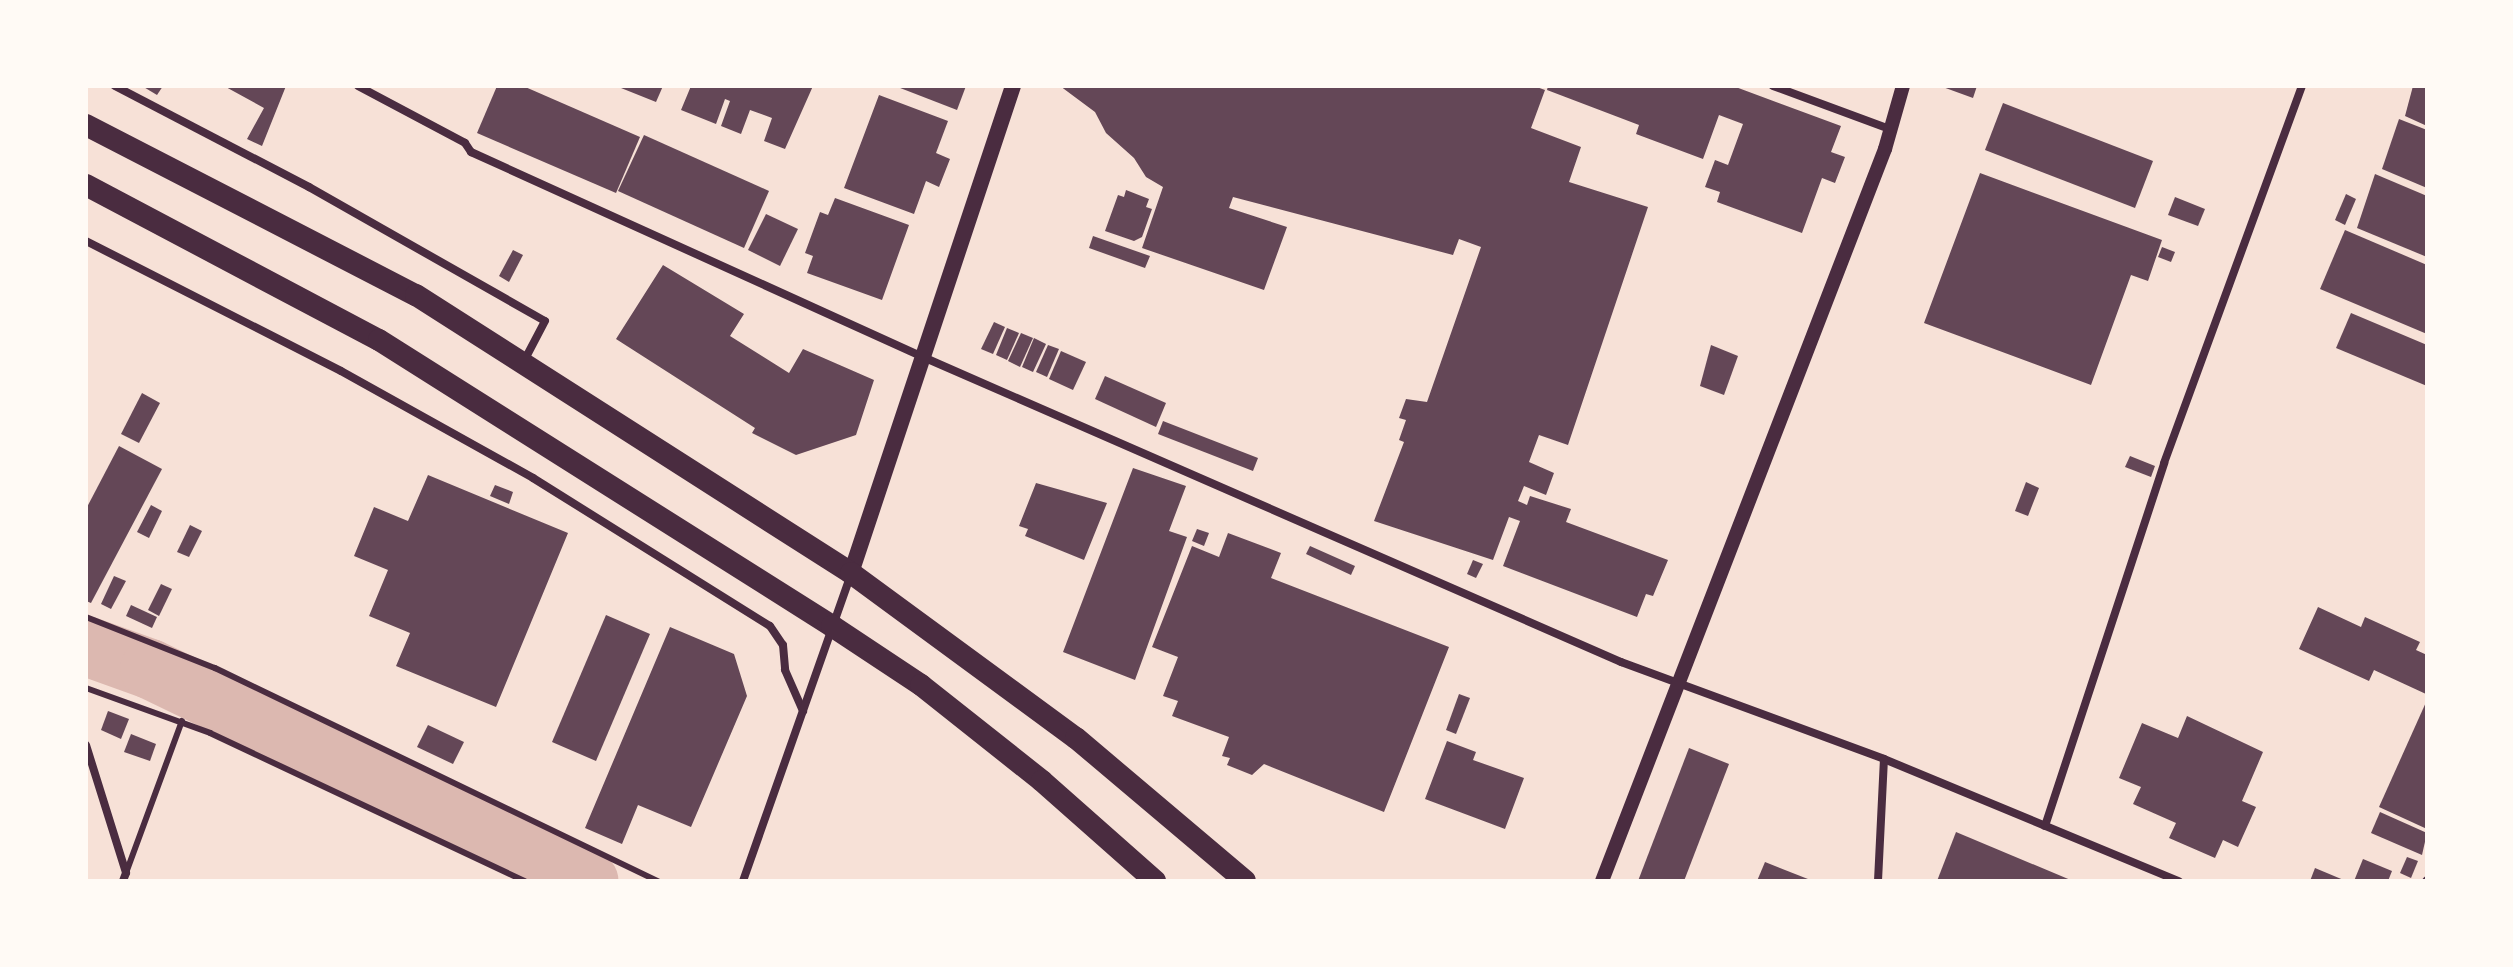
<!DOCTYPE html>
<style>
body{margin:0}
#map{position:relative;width:2513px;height:967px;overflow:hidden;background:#f7e1d7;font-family:Poppins,sans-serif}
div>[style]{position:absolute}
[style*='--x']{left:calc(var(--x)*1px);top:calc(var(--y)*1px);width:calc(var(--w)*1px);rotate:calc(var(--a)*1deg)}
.river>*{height:60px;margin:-30px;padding:0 30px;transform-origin:30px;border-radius:30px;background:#dcb8b0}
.building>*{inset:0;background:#644757}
.service>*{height:6px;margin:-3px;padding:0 3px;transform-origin:3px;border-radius:3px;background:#4a2c40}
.minor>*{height:8px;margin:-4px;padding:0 4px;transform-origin:4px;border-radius:4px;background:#4a2c40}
.tertiary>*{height:14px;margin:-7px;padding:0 7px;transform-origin:7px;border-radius:7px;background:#4a2c40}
.secondary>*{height:16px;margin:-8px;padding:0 8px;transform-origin:8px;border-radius:8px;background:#4a2c40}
.trunk>*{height:22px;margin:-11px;padding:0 11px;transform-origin:11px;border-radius:11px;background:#4a2c40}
span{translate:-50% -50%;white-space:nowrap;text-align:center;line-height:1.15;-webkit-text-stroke:8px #fffaf5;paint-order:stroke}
.frame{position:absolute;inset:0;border:88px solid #fffaf5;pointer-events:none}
</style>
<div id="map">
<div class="river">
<i style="--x:86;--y:646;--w:68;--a:19.8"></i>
<i style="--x:150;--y:669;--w:487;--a:25.8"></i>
</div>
<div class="building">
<i style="clip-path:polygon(142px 86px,163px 86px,157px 95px)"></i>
<i style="clip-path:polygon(224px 86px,286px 86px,262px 146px,247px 139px,264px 108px)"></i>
<i style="clip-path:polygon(497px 86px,523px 86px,640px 137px,616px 193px,477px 133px)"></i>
<i style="clip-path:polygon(616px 86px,663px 86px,656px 102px)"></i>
<i style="clip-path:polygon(691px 86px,813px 86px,785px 149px,764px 141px,772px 118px,750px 110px,741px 134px,721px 126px,730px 101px,725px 99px,716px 124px,681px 110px)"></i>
<i style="clip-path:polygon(895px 86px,966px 86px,957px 110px)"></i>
<i style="clip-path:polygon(1060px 86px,1534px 86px,1545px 90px,1531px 128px,1581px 147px,1569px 182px,1648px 207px,1568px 445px,1539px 435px,1529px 462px,1554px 473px,1546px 495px,1524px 486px,1518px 501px,1527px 505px,1530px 496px,1571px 509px,1566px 522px,1668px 560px,1653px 596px,1646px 594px,1637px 617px,1503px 566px,1520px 521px,1509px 517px,1493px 560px,1374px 521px,1404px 442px,1399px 440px,1406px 420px,1399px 418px,1406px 399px,1427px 402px,1481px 247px,1459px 239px,1453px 255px,1233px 197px,1229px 208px,1287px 227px,1264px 290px,1142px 248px,1163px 187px,1146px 177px,1134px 158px,1106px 133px,1095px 112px)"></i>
<i style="clip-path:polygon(1548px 86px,1733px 86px,1841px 126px,1831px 152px,1845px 157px,1835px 183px,1822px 178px,1802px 233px,1717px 202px,1720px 192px,1705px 187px,1715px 160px,1728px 165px,1743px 124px,1719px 115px,1703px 159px,1636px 134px,1639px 125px,1547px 90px)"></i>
<i style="clip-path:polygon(1940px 86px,1977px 86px,1973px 98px)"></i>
<i style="clip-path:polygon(2413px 86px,2427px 86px,2427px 126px,2405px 116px)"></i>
<i style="clip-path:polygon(879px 95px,948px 121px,936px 153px,950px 159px,939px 187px,926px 181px,914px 214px,844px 188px)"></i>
<i style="clip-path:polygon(2003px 103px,2153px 161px,2135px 208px,1985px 150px)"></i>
<i style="clip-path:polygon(2399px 119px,2427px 130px,2427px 188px,2382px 169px)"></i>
<i style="clip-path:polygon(644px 135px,769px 191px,744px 248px,618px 191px)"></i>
<i style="clip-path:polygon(1980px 173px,2162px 240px,2148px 281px,2131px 275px,2091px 385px,1924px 323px)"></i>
<i style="clip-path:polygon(2375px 174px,2427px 196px,2427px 257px,2357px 228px)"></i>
<i style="clip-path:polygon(1126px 190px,1149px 199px,1146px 207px,1152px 209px,1142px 237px,1134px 241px,1105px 231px,1118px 195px,1124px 197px)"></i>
<i style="clip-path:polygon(2346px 194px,2356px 199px,2345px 225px,2335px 220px)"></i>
<i style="clip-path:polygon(2175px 197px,2205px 209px,2198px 226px,2168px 215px)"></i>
<i style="clip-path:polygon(835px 198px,909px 225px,882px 300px,807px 273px,813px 256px,805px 253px,820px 212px,828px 215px)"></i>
<i style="clip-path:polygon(766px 214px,798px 229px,780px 266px,748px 250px)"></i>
<i style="clip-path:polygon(2345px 230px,2427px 265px,2427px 334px,2320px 289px)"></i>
<i style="clip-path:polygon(1093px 236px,1150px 256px,1145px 268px,1089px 248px)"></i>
<i style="clip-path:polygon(2162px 247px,2175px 252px,2171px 262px,2158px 257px)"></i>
<i style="clip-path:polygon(513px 250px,523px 255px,509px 282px,499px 276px)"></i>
<i style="clip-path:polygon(663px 265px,744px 314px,730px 336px,789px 373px,803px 349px,874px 380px,856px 435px,796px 455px,752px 433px,755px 428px,616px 339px)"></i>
<i style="clip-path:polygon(2351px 313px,2427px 345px,2427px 386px,2336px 348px)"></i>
<i style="clip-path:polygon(994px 322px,1005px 327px,993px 354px,981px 349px)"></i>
<i style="clip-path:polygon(1007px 328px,1019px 333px,1007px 360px,996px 355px)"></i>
<i style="clip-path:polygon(1021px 333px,1033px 338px,1020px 367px,1008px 361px)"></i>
<i style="clip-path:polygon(1034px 338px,1046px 344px,1033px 372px,1022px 367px)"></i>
<i style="clip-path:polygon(1048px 345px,1059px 349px,1047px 377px,1036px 372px)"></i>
<i style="clip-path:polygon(1711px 345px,1738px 356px,1724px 395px,1700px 386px)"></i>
<i style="clip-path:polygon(1061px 351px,1086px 362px,1073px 390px,1049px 379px)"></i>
<i style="clip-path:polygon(1105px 376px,1166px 403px,1156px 427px,1095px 399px)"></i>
<i style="clip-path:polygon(142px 393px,160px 403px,139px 443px,121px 434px)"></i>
<i style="clip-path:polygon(1163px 421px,1258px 458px,1253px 471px,1158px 434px)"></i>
<i style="clip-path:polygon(119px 446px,162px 469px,91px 603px,86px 601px,86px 509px)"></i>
<i style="clip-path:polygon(2130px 456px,2155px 466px,2151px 477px,2125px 467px)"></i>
<i style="clip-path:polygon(1133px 468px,1186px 486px,1169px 531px,1187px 537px,1135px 680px,1063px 652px)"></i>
<i style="clip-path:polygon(428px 475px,568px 533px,496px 707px,396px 666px,410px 633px,369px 616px,388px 570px,354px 556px,374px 507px,408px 521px)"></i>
<i style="clip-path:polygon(2026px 482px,2039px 488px,2028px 516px,2015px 511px)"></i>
<i style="clip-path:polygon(1036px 483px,1107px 503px,1084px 560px,1025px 536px,1028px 529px,1019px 526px)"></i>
<i style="clip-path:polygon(495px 485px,513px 492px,509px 504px,490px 496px)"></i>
<i style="clip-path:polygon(151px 505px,162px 511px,149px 538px,137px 532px)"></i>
<i style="clip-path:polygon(190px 525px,202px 531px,189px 557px,177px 552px)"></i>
<i style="clip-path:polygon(1197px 529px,1209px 533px,1204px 546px,1192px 541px)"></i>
<i style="clip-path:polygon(1228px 533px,1281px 553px,1271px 578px,1449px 647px,1384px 812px,1264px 764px,1252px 775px,1227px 765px,1230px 758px,1222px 756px,1229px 737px,1172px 716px,1178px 701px,1163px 696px,1178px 657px,1152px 647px,1192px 546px,1219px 557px)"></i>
<i style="clip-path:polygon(1310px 546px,1355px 566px,1351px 575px,1306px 554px)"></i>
<i style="clip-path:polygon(1473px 560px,1483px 564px,1476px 578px,1467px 574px)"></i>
<i style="clip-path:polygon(114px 576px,126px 581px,111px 609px,101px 604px)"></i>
<i style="clip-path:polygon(161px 584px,172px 589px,159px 616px,148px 610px)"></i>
<i style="clip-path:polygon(131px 605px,157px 617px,152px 628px,126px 616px)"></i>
<i style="clip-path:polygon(2318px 607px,2361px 627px,2365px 617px,2420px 642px,2416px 650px,2427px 655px,2426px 694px,2374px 670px,2369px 681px,2299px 649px)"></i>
<i style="clip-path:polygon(606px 615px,650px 634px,596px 761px,552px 742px)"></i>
<i style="clip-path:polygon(670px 627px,734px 654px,747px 696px,691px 827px,638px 805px,622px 844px,585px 828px)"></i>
<i style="clip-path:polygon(1459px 694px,1470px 698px,1456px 734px,1446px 730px)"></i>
<i style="clip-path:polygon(2427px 700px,2427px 829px,2379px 807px)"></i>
<i style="clip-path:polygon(108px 711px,129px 719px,121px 739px,101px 730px)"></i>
<i style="clip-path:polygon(2187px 716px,2263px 752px,2242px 801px,2256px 807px,2238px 847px,2223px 840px,2215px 858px,2169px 838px,2176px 823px,2133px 804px,2141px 787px,2119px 778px,2142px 723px,2178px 738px)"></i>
<i style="clip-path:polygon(428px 725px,464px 742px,453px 764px,417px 747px)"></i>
<i style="clip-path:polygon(131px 734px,156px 744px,150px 761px,124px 752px)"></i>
<i style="clip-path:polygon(1447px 741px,1476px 752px,1473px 760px,1524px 778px,1505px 829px,1425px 799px)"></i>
<i style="clip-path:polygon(1689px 748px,1729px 764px,1684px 881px,1638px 881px)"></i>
<i style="clip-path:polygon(2380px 812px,2427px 833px,2422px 855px,2371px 833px)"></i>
<i style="clip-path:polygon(1956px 832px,2073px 881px,1937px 881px)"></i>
<i style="clip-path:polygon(2407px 857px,2418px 861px,2411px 878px,2400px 873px)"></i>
<i style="clip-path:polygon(2363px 859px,2392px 871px,2388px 881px,2354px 881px)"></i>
<i style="clip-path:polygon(1765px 862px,1813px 881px,1757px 881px)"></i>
<i style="clip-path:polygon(2315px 868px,2346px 881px,2310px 881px)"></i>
</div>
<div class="service">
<i style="--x:86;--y:617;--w:139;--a:21.6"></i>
<i style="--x:215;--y:668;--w:492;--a:25.7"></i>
<i style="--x:86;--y:688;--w:132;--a:19.9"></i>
<i style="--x:210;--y:733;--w:348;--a:25.2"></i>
<i style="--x:126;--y:873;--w:162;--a:-69.8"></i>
</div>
<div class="minor">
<i style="--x:115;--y:86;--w:219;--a:27.5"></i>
<i style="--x:309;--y:187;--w:271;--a:29.6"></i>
<i style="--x:545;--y:321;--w:45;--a:117.7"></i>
<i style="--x:358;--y:86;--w:121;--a:28"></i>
<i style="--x:465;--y:143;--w:11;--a:56"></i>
<i style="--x:471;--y:152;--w:496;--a:24.4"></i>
<i style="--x:923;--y:357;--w:762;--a:23.6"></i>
<i style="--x:1621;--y:662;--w:280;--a:20.2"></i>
<i style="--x:1884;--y:759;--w:319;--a:22.5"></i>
<i style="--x:1773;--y:86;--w:125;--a:20.2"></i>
<i style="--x:86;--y:241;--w:286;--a:27"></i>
<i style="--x:341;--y:371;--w:220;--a:29.1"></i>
<i style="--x:533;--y:478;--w:279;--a:32"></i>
<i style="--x:770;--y:626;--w:23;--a:56"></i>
<i style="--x:783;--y:645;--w:25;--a:85"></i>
<i style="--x:785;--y:670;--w:45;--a:66.3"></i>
<i style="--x:86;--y:745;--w:134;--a:72.6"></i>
<i style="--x:126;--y:873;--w:9;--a:111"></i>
<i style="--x:2045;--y:826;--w:382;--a:-71.8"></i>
<i style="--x:2164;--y:463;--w:401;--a:-69.9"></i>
<i style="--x:743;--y:881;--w:325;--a:-70.6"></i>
<i style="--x:1878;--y:881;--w:122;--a:-87.2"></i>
<i style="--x:2426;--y:881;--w:1;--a:-45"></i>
</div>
<div class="tertiary">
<i style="--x:1602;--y:881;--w:785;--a:-68.86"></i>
<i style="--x:1885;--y:149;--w:66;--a:-74.1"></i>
</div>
<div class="secondary">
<i style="--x:851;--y:573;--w:513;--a:-71.6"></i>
</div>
<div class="trunk">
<i style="--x:86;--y:125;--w:371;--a:27.3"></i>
<i style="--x:416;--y:295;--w:516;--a:32.58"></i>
<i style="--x:851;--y:573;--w:279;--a:36.3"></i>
<i style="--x:1076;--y:738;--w:221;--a:40.2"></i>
<i style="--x:86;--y:185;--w:331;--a:27.9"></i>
<i style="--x:379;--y:340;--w:536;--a:32.27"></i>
<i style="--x:832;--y:626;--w:107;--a:33.5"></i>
<i style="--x:921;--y:685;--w:154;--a:38.4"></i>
<i style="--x:1042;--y:781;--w:151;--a:41.5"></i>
</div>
<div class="frame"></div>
</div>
